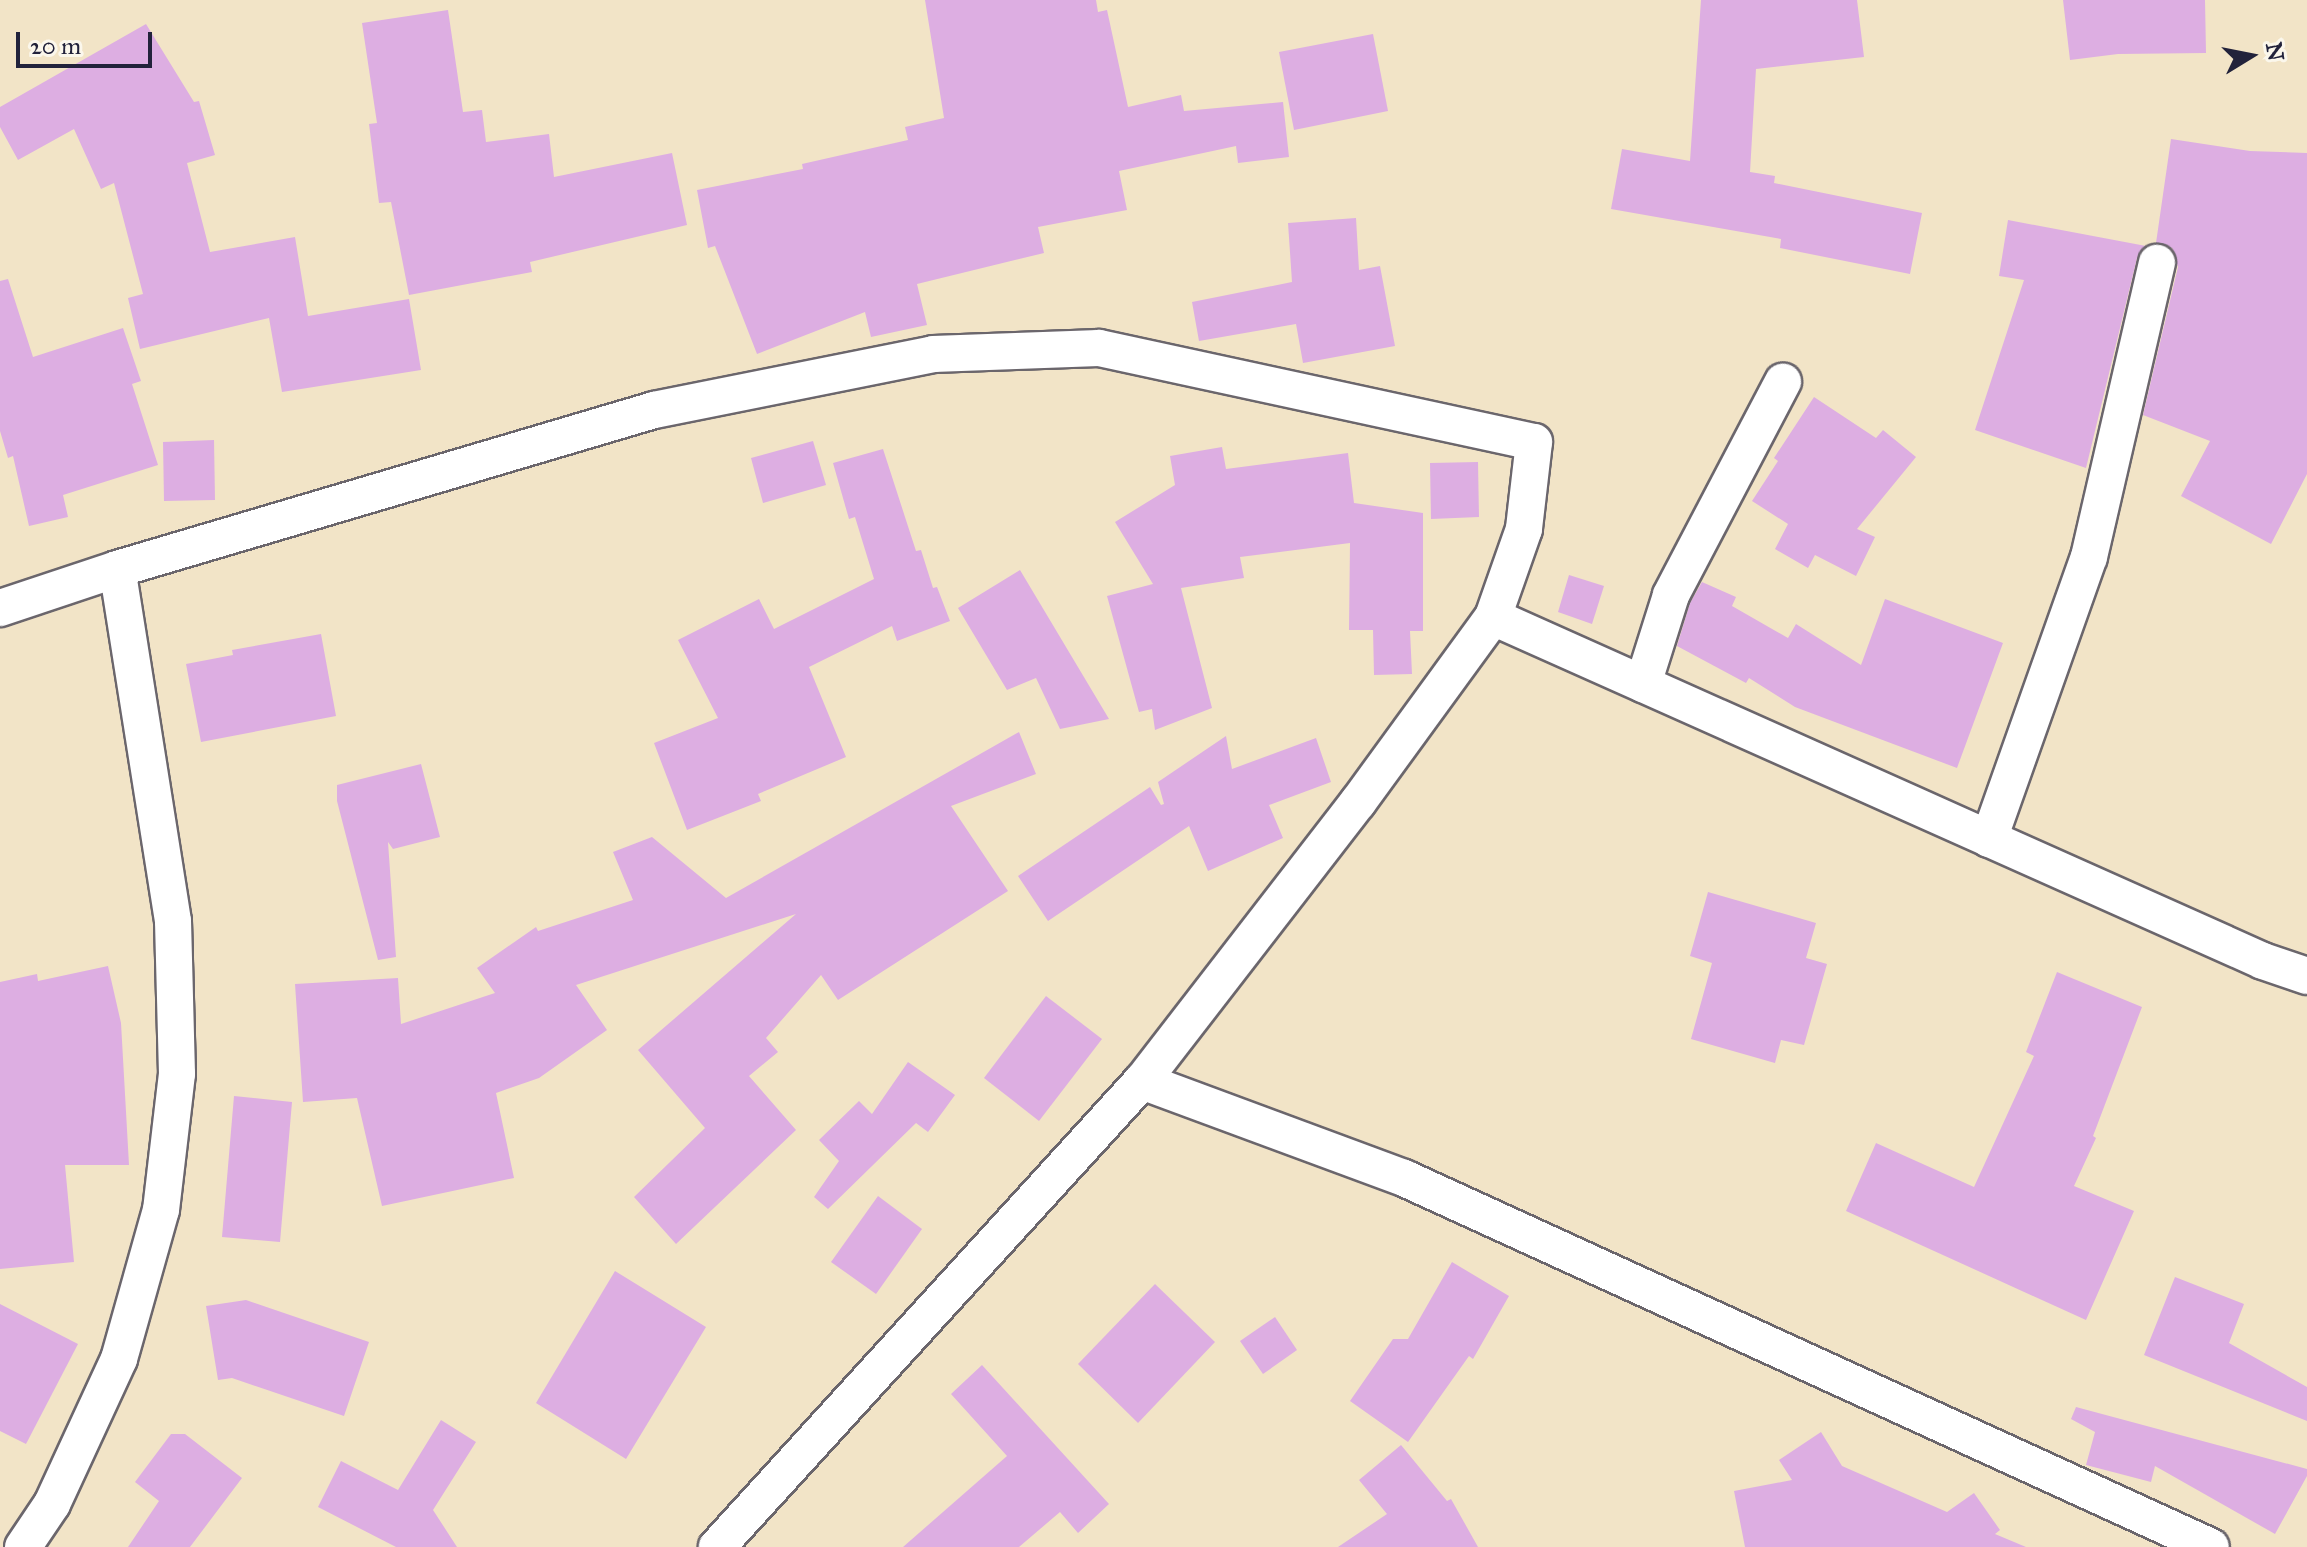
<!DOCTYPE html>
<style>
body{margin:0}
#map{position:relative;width:2307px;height:1547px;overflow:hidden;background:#f2e4c7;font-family:"IM FELL Great Primer",serif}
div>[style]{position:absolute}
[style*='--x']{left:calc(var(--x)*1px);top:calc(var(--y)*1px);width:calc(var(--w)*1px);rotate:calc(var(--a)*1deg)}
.building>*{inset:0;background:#ddaee2}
.roads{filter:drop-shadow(2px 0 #6b666c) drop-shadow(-2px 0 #6b666c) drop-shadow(0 2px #6b666c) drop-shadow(0 -2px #6b666c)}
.minor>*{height:36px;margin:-18px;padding:0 18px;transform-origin:18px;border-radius:18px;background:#fff}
span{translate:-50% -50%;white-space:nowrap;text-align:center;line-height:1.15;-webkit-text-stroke:6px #fbf7ec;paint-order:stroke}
.north{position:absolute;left:2211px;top:16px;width:80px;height:80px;-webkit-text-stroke:6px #fbf7ec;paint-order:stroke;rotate:80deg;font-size:22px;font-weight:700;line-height:32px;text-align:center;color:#22223b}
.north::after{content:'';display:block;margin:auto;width:28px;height:36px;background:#22223b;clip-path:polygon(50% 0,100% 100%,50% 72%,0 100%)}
.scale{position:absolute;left:16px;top:32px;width:136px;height:36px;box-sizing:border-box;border:4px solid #22223b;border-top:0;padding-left:10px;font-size:24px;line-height:28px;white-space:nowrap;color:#22223b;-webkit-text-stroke:6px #fbf7ec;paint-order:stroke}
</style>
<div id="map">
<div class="building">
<i style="clip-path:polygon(925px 0,1096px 0,1098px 12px,1107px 10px,1128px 107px,1181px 95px,1184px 111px,1283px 102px,1289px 157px,1238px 163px,1236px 146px,1119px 171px,1127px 210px,1038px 227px,1044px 253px,917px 284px,927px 325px,871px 337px,865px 312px,757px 354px,715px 246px,708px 248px,697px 190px,803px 169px,802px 164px,908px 140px,905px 127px,944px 118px)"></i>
<i style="clip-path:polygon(1701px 0,1857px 0,1864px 57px,1756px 69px,1750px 172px,1775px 176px,1774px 183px,1922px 213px,1910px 274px,1780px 248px,1781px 239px,1611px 209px,1622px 149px,1690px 161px)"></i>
<i style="clip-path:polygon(2063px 0,2205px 0,2206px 53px,2118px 54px,2070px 60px)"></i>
<i style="clip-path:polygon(448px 10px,463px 112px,482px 110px,486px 142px,549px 134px,554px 177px,672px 153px,687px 225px,530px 262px,532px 272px,409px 295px,391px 202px,379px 203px,369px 124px,377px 123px,362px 23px)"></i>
<i style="clip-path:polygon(146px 24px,194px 102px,199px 101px,215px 155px,187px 163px,210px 252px,295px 237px,308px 316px,409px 299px,421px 370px,282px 392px,269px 318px,140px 349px,128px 298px,143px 294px,114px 183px,101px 189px,74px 129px,18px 160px,0 127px,0 107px)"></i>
<i style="clip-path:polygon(1373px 34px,1388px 111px,1294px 130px,1279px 52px)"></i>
<i style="clip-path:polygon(2171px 139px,2250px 151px,2307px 153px,2307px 474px,2271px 544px,2181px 496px,2210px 441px,2143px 415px,2178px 267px,2172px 248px,2156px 243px)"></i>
<i style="clip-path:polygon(1356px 218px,1359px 270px,1380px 266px,1395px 346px,1303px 363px,1296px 324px,1199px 341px,1192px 302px,1292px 282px,1288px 223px)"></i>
<i style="clip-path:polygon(2008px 220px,2146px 246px,2137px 258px,2086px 468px,1975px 430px,2024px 280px,1999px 276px)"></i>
<i style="clip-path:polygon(8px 279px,33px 357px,123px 328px,141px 381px,132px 384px,158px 465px,63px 495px,68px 517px,29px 526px,13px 456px,8px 458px,0 431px,0 281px)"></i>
<i style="clip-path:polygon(1814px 397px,1876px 438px,1883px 430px,1916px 457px,1857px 529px,1875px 537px,1856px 576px,1815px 555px,1808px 568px,1775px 549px,1788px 524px,1752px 501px,1778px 461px,1774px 458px)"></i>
<i style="clip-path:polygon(214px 440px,215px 500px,164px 501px,163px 442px)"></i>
<i style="clip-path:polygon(813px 441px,826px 485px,763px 503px,751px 458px)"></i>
<i style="clip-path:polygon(1222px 447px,1226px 469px,1348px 453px,1354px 503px,1423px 513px,1423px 631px,1410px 631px,1412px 674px,1374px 675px,1373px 630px,1349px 630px,1350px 543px,1240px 557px,1244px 578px,1181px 588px,1212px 708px,1155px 730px,1152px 709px,1139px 712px,1107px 596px,1153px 584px,1115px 522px,1175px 485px,1170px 456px)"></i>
<i style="clip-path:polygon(883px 449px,916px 551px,921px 550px,933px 588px,937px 587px,950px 621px,897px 641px,892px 626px,809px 667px,846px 757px,758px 794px,761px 801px,687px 830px,654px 743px,718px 718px,678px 640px,759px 599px,774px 629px,874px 579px,855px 517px,849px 519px,833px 463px)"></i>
<i style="clip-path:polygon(1478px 462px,1479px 517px,1431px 519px,1430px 463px)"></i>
<i style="clip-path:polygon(1020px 570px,1109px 719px,1060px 729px,1036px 678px,1007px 690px,958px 608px)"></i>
<i style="clip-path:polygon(1569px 575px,1604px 586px,1592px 624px,1558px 612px)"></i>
<i style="clip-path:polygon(1702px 582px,1736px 597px,1732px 606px,1788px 638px,1796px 624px,1861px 665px,1885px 599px,2003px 643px,1957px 768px,1795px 707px,1749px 678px,1746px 683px,1677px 646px,1690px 603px)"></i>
<i style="clip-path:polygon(321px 634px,336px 716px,201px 742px,186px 664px,233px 655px,232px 650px)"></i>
<i style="clip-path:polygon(1019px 732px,1036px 774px,951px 806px,1008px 891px,838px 1000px,821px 975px,766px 1038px,778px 1052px,749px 1076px,796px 1130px,676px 1244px,634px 1197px,705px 1128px,638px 1050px,796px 914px,576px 985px,607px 1030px,539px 1078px,496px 1093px,514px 1178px,382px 1206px,357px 1098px,303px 1102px,295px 984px,398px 978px,401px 1024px,495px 993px,477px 968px,536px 927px,538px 931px,633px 900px,613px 852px,652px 837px,726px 898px)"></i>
<i style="clip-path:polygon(1226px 736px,1232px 769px,1316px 738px,1331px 782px,1269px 805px,1283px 838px,1208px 871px,1189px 826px,1048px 921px,1018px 876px,1150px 787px,1161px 805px,1164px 804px,1158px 782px)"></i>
<i style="clip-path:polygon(421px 764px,440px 837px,393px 849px,388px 842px,396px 957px,378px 960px,337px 801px,337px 785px)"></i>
<i style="clip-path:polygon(1708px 892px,1816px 923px,1806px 958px,1827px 964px,1804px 1045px,1781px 1040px,1775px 1063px,1691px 1039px,1712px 963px,1690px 956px)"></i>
<i style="clip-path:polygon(108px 966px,121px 1023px,129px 1165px,65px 1165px,74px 1262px,0 1269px,0 982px,37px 974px,38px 981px)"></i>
<i style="clip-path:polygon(2057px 972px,2142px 1007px,2093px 1136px,2096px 1138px,2074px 1186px,2134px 1211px,2086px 1320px,1846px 1211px,1876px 1143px,1974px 1187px,2034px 1056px,2026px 1052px)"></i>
<i style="clip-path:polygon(1046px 996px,1102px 1039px,1039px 1121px,984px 1078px)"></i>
<i style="clip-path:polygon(908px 1062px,955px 1095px,928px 1132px,916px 1123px,828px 1209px,814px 1197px,839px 1161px,819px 1140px,859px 1101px,872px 1114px)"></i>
<i style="clip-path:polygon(234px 1096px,292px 1102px,280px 1242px,222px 1237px)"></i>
<i style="clip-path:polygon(878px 1196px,922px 1229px,876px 1294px,831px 1262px)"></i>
<i style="clip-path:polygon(1452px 1262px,1509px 1296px,1473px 1359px,1469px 1356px,1408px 1442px,1350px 1401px,1393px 1339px,1408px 1339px)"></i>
<i style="clip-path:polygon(615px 1271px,706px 1327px,626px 1459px,536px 1403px)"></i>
<i style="clip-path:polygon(2175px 1277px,2244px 1304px,2229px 1343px,2307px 1387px,2307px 1421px,2144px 1355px)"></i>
<i style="clip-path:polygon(1155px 1284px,1215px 1342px,1138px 1423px,1078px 1364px)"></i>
<i style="clip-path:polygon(246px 1300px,369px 1342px,344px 1416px,232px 1378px,218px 1380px,206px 1306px)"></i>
<i style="clip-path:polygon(0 1304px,78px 1344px,26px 1444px,0 1431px)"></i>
<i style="clip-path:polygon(1275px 1317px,1297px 1350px,1263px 1374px,1240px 1341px)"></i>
<i style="clip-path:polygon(982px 1365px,1109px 1504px,1078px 1533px,1060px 1512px,1019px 1547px,903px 1547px,1007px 1456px,951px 1394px)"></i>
<i style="clip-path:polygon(2076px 1407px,2307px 1469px,2307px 1476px,2275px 1534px,2155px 1466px,2151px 1482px,2086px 1465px,2095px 1432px,2071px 1419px)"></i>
<i style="clip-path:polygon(441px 1420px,476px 1442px,433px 1510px,457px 1547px,396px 1547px,318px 1507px,341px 1461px,398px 1490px)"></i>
<i style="clip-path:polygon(1821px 1432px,1842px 1466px,1947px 1512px,1974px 1493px,2000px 1530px,1995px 1534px,2026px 1547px,1745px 1547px,1734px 1491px,1792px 1480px,1779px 1460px)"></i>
<i style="clip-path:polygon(171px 1434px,185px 1434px,242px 1478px,190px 1547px,128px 1547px,159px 1501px,135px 1482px)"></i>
<i style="clip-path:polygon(1401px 1445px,1447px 1501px,1451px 1499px,1478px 1547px,1338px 1547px,1387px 1514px,1359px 1480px)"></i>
</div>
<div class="roads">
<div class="minor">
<i style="--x:0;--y:608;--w:123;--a:-18.4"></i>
<i style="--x:117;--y:569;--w:560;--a:-16.49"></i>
<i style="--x:654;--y:410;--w:285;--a:-11.3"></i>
<i style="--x:933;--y:354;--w:166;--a:-2.1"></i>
<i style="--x:1099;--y:348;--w:445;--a:12.2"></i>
<i style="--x:1534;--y:442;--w:88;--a:96.6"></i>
<i style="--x:1524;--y:529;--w:93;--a:109.4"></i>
<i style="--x:1493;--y:617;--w:229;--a:126.1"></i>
<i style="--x:1358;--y:802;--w:353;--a:127.7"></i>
<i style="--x:1142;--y:1081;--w:631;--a:132.37"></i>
<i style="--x:1493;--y:617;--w:843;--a:24.07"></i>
<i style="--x:2263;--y:961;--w:46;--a:18.8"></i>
<i style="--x:1643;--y:684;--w:93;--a:-72.5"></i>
<i style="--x:1671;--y:595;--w:241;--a:-62.3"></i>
<i style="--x:1989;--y:839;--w:299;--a:-70.5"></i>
<i style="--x:2089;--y:557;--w:302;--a:-77"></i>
<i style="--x:1142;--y:1081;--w:279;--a:20.3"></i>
<i style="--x:1404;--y:1178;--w:887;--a:24.57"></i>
<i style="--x:23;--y:1547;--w:52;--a:-56"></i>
<i style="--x:52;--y:1504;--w:160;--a:-65.2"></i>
<i style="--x:119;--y:1359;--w:155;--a:-74.3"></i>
<i style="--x:161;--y:1210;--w:137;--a:-83.3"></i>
<i style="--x:177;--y:1074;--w:153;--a:-91.5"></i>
<i style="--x:173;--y:921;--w:356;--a:-99"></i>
</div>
</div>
<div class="north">N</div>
<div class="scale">20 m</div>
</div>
